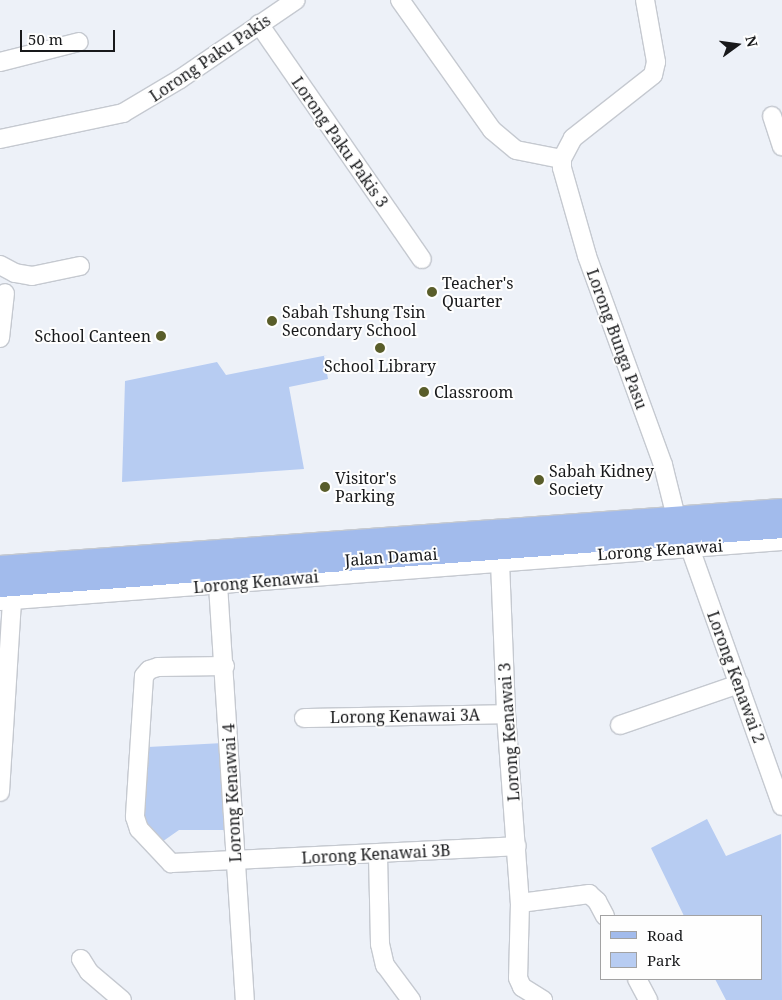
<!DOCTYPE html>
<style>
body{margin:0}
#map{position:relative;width:782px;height:1000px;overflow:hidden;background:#edf1f8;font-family:"Noto Serif",serif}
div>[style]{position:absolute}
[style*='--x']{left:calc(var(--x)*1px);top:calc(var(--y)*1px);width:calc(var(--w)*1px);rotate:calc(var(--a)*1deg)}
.green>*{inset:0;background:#b7ccf2}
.roads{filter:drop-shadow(1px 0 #c5c9d0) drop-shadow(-1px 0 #c5c9d0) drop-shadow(0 1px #c5c9d0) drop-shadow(0 -1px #c5c9d0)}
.minor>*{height:18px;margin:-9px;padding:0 9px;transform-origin:9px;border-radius:9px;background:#fff}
.major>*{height:22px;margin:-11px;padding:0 11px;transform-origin:11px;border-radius:11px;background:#a2bbec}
.dots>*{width:14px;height:14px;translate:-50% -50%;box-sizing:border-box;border:2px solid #fefefe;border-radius:50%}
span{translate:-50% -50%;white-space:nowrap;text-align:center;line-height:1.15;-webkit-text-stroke:4px #fefefe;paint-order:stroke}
.street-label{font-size:16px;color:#18191b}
.poi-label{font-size:16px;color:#18191b}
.left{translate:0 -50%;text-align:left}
.right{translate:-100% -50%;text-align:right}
.legend{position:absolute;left:600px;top:915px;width:162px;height:65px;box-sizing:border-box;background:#fefefe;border:1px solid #a2a2a3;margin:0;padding:6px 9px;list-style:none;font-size:15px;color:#18191b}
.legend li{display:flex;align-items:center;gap:10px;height:25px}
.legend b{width:25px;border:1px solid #a2a2a3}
.north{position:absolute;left:712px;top:20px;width:50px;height:50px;-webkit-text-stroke:4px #fefefe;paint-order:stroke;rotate:76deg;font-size:14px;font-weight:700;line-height:20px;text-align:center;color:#18191b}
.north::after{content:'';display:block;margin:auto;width:18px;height:22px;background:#18191b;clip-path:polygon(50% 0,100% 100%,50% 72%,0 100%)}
.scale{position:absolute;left:20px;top:30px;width:95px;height:22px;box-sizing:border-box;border:2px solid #18191b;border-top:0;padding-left:6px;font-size:15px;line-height:18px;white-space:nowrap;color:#18191b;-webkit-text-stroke:4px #fefefe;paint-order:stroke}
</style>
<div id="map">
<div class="green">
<i style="clip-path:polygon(328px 355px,324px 356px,328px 379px,289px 387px,304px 469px,122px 482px,125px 381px,217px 362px,226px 375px)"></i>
<i style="clip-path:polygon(223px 743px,226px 830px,179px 830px,159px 844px,140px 822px,148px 747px)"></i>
<i style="clip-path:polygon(707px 819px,726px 856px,781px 834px,782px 1000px,726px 1000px,715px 979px,761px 979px,761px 916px,684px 916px,651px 848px)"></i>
</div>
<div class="roads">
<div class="minor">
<i style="--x:400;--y:0;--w:159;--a:54.7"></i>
<i style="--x:492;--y:130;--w:31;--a:40"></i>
<i style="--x:516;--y:150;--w:47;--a:11.1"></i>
<i style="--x:645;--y:0;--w:63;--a:79.9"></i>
<i style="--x:656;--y:62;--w:13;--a:103"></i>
<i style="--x:653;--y:75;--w:102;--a:141.8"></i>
<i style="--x:573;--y:138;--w:24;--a:118"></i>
<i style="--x:562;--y:159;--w:9;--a:90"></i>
<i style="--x:562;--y:168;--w:91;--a:74.1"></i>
<i style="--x:587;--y:256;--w:222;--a:70"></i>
<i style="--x:663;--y:465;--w:54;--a:76"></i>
<i style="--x:259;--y:24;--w:286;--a:55.3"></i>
<i style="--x:0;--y:62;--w:81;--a:-14.2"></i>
<i style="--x:772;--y:116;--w:32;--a:72"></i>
<i style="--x:0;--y:139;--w:126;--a:-11.9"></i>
<i style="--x:123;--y:113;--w:66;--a:-30.8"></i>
<i style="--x:180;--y:79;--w:140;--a:-34.3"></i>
<i style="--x:0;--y:265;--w:17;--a:28"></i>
<i style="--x:15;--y:273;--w:17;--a:10"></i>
<i style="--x:32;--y:276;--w:49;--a:-11.8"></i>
<i style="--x:0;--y:338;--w:45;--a:-83.7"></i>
<i style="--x:690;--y:548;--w:274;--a:70.4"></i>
<i style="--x:500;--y:562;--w:152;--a:87.7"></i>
<i style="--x:506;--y:714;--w:190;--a:85.8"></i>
<i style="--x:520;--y:903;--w:75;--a:91.5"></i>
<i style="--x:518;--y:978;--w:10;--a:66"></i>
<i style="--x:522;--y:987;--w:25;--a:32"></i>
<i style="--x:218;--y:585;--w:416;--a:86.3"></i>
<i style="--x:0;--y:601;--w:784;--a:-4.39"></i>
<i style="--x:225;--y:666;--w:67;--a:179.1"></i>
<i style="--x:158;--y:667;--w:9;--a:162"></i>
<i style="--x:149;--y:670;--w:8;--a:130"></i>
<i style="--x:144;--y:676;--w:141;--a:93.7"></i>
<i style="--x:135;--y:817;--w:13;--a:72"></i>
<i style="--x:139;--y:829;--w:47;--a:46.7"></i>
<i style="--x:171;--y:863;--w:346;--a:-2.8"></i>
<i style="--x:304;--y:718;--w:202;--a:-1.1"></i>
<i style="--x:620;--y:725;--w:126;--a:-19"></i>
<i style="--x:0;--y:792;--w:191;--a:-86.4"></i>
<i style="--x:378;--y:855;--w:89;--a:88.7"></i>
<i style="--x:380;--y:944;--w:22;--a:77"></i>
<i style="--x:385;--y:965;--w:44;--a:53.4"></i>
<i style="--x:520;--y:903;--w:70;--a:-7.4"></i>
<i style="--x:589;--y:894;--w:11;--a:41"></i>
<i style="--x:597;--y:901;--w:17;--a:62"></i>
<i style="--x:81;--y:959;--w:15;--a:58"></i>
<i style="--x:89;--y:972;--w:43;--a:40.3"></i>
<i style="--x:637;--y:979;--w:24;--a:62"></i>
</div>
<div class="major">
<i style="--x:0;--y:567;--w:784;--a:-4.17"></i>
<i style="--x:0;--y:586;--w:784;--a:-4.31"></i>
</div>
</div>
<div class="dots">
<i style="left:432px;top:292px;background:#595d2a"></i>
<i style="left:272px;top:321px;background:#595d2a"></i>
<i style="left:161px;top:336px;background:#595d2a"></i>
<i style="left:380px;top:348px;background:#595d2a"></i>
<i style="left:424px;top:392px;background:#595d2a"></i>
<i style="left:539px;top:480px;background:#595d2a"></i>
<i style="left:325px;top:487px;background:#595d2a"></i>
</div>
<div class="street-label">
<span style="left:210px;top:58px;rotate:-34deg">Lorong Paku Pakis</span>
<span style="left:340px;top:142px;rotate:55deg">Lorong Paku Pakis 3</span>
<span style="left:617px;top:339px;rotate:70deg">Lorong Bunga Pasu</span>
<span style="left:660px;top:550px;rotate:-4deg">Lorong Kenawai</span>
<span style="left:391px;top:557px;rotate:-4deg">Jalan Damai</span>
<span style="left:256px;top:582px;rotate:-5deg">Lorong Kenawai</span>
<span style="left:736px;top:677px;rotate:70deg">Lorong Kenawai 2</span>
<span style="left:405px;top:716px;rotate:-1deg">Lorong Kenawai 3A</span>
<span style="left:509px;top:732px;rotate:-94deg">Lorong Kenawai 3</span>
<span style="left:232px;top:793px;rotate:-93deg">Lorong Kenawai 4</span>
<span style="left:376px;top:854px;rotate:-3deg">Lorong Kenawai 3B</span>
</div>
<div class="poi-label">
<span class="left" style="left:442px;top:292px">Teacher's<br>Quarter</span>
<span class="left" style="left:282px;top:321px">Sabah Tshung Tsin<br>Secondary School</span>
<span class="right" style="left:151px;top:336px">School Canteen</span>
<span style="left:380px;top:366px">School Library</span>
<span class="left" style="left:434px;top:392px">Classroom</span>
<span class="left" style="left:549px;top:480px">Sabah Kidney<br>Society</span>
<span class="left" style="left:335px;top:487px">Visitor's<br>Parking</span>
</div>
<ul class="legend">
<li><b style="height:6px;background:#a2bbec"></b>Road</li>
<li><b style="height:14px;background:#b7ccf2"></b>Park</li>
</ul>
<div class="north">N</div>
<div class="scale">50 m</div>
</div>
